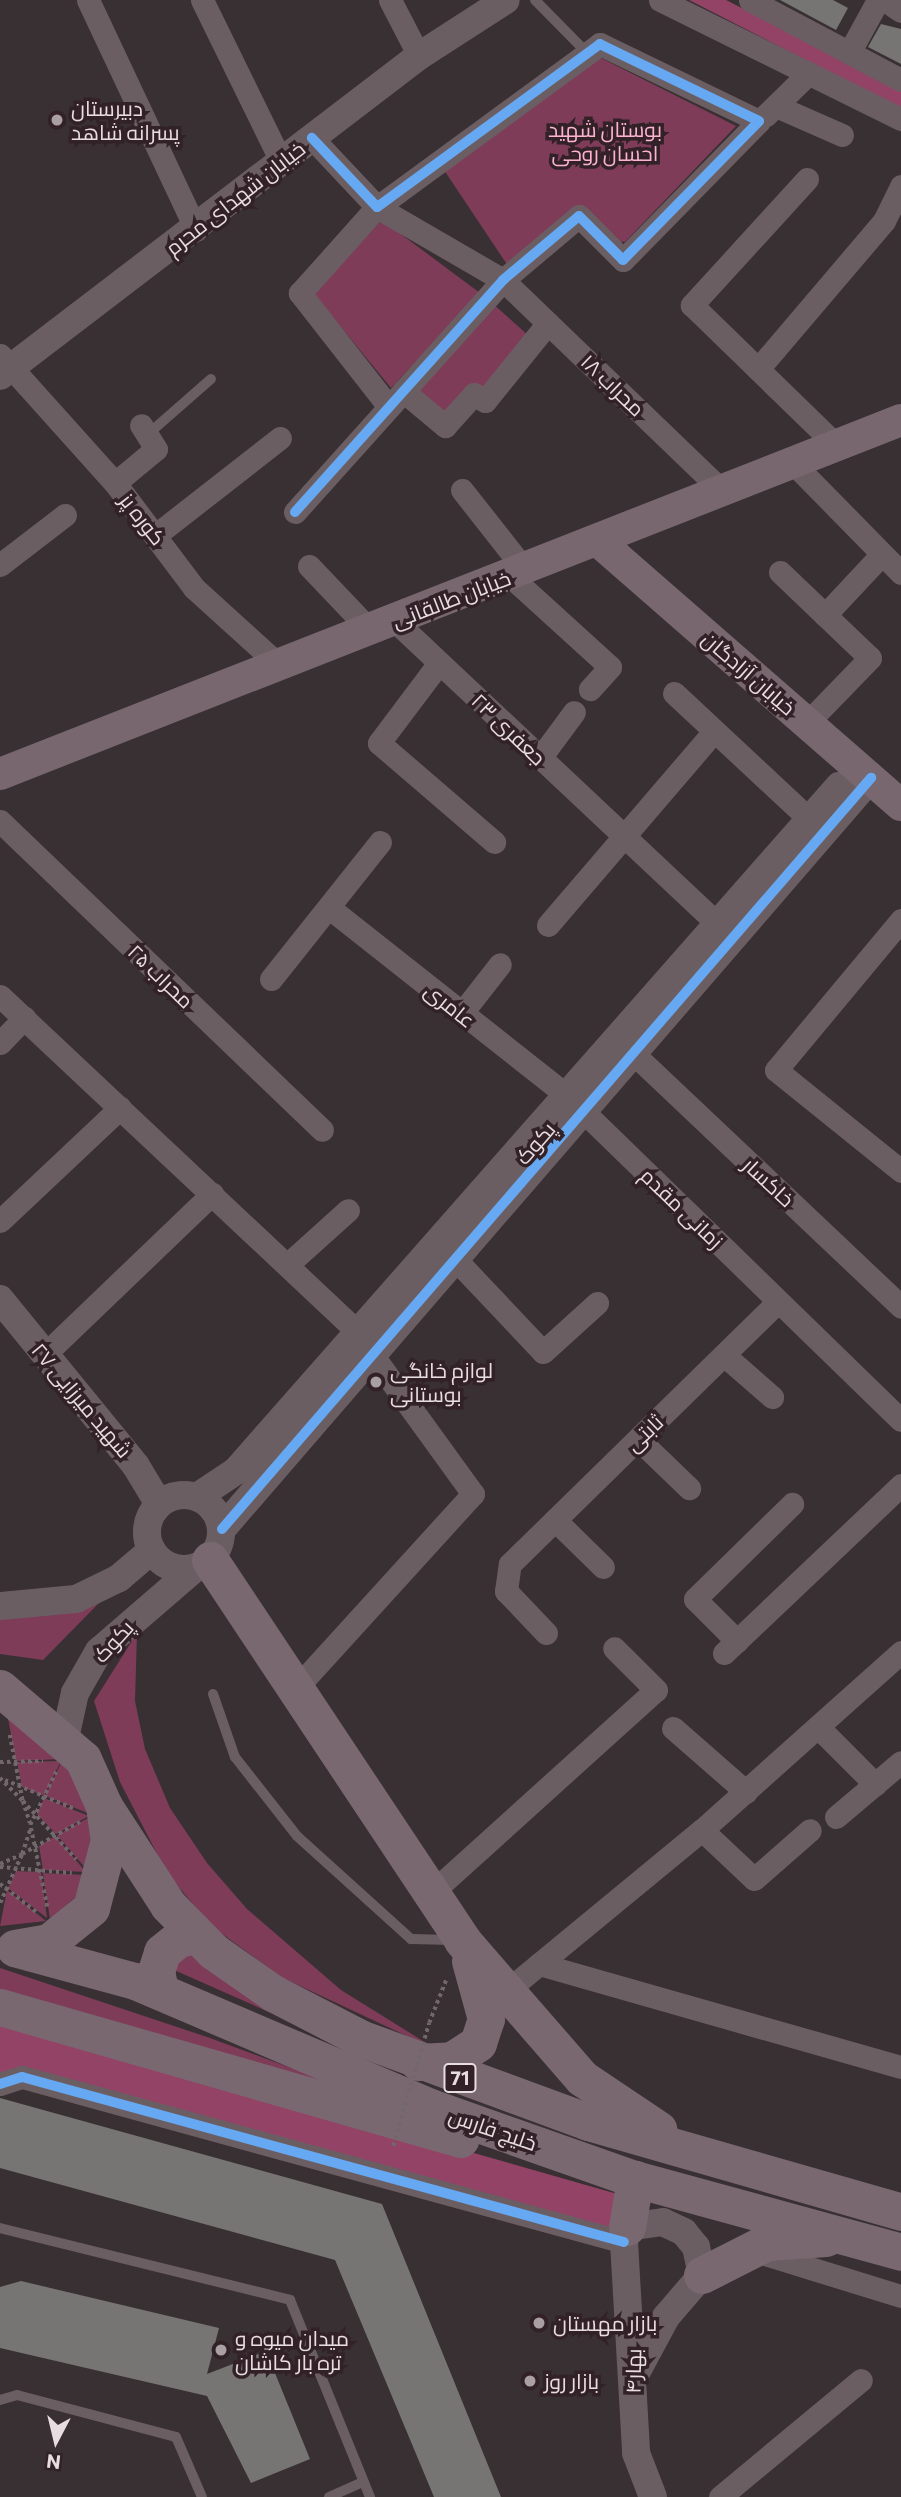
<!DOCTYPE html>
<meta charset="utf-8">
<style>
body{margin:0}
#map{position:relative;width:901px;height:2497px;overflow:hidden;background:#383033;font-family:Commissioner,Cairo,sans-serif}
div>[style]{position:absolute}
[style*='--x']{left:calc(var(--x)*1px);top:calc(var(--y)*1px);width:calc(var(--w)*1px);rotate:calc(var(--a)*1deg)}
.green>*{inset:0;background:#7e3c59}
.forest>*{inset:0;background:#924366}
.building>*{inset:0;background:#767574}
.path>*{height:3.5px;margin-top:-1.75px;transform-origin:0;background:repeating-linear-gradient(90deg,#72676b 0 3.5px,transparent 0 7px)}
.service>*{height:10px;margin:-5px;padding:0 5px;transform-origin:5px;border-radius:5px;background:#6b5e63}
.minor>*{height:23px;margin:-11.5px;padding:0 11.5px;transform-origin:11.5px;border-radius:11.5px;background:#6b5e63}
.tertiary>*{height:28px;margin:-14px;padding:0 14px;transform-origin:14px;border-radius:14px;background:#6b5e63}
.tertiary>.ring{margin:-14px;padding:0;box-sizing:content-box;background:none;border:28px solid #6b5e63;border-radius:50%}
.secondary>*{height:32px;margin:-16px;padding:0 16px;transform-origin:16px;border-radius:16px;background:#78676e}
.trunk>*{height:37px;margin:-18.5px;padding:0 18.5px;transform-origin:18.5px;border-radius:18.5px;background:#7a6870}
.path-bridge>*{height:3.5px;margin-top:-1.75px;transform-origin:0;background:repeating-linear-gradient(90deg,#72676b 0 3.5px,transparent 0 7px)}
.cycleway>*{height:10px;margin:-5px;padding:0 5px;transform-origin:5px;border-radius:5px;background:#66a8f1}
.dots>*{width:19px;height:19px;translate:-50% -50%;box-sizing:border-box;border:4px solid #322228;border-radius:50%}
span{translate:-50% -50%;white-space:nowrap;text-align:center;line-height:1.15;-webkit-text-stroke:7px #322228;paint-order:stroke}
.shield-label span{padding:2px 5px;background:#322228;border:2px solid;border-radius:5px;-webkit-text-stroke-width:0}
.shield-label{font-size:19px;color:#e8dde1;font-weight:700}
.poi-label{font-size:21px;color:#e8dde1}
.left{translate:0 -50%;text-align:left}
.park-label{font-size:21px;color:#fdb3d0}
.street-label{font-size:21px;color:#e8dde1}
.north{position:absolute;left:21px;top:2406px;width:70px;height:70px;-webkit-text-stroke:5px #322228;paint-order:stroke;rotate:187deg;font-size:19px;font-weight:700;line-height:28px;text-align:center;color:#e8dde1}
.north::after{content:'';display:block;margin:auto;width:24px;height:32px;background:#e8dde1;clip-path:polygon(50% 0,100% 100%,50% 72%,0 100%)}
</style>
<div id="map">
<div class="green">
<i style="clip-path:polygon(597px 56px,736px 126px,625px 242px,611px 241px,577px 207px,508px 266px,442px 167px)"></i>
<i style="clip-path:polygon(382px 220px,480px 293px,391px 388px,313px 293px)"></i>
<i style="clip-path:polygon(491px 302px,529px 336px,484px 393px,445px 419px,416px 392px)"></i>
<i style="clip-path:polygon(99px 1603px,43px 1660px,0 1654px,0 1612px)"></i>
<i style="clip-path:polygon(137px 1633px,135px 1701px,145px 1749px,170px 1808px,207px 1863px,247px 1909px,341px 1990px,439px 2051px,283px 1978px,214px 1928px,168px 1875px,120px 1782px,94px 1701px)"></i>
<i style="clip-path:polygon(7px 1713px,61px 1759px,16px 1761px)"></i>
<i style="clip-path:polygon(61px 1761px,44px 1796px,22px 1787px,17px 1762px)"></i>
<i style="clip-path:polygon(62px 1761px,69px 1770px,90px 1814px,45px 1796px)"></i>
<i style="clip-path:polygon(44px 1798px,89px 1816px,56px 1834px,37px 1814px)"></i>
<i style="clip-path:polygon(90px 1817px,92px 1825px,88px 1871px,57px 1835px)"></i>
<i style="clip-path:polygon(55px 1836px,86px 1872px,43px 1870px,39px 1846px)"></i>
<i style="clip-path:polygon(16px 1871px,41px 1872px,47px 1918px,8px 1888px)"></i>
<i style="clip-path:polygon(43px 1873px,87px 1875px,79px 1894px,50px 1919px)"></i>
<i style="clip-path:polygon(7px 1890px,46px 1921px,0 1926px)"></i>
<i style="clip-path:polygon(187px 1948px,330px 2039px,174px 1970px)"></i>
<i style="clip-path:polygon(0 1968px,210px 2038px,410px 2112px,0 1996px)"></i>
</div>
<div class="forest">
<i style="clip-path:polygon(689px 0,726px 0,901px 89px,901px 109px)"></i>
<i style="clip-path:polygon(0 2018px,621px 2195px,615px 2233px,0 2076px)"></i>
</div>
<div class="building">
<i style="clip-path:polygon(780px 0,833px 0,848px 8px,836px 30px)"></i>
<i style="clip-path:polygon(881px 24px,901px 29px,901px 64px,868px 47px)"></i>
<i style="clip-path:polygon(0 2098px,382px 2204px,501px 2497px,434px 2497px,335px 2260px,0 2168px)"></i>
<i style="clip-path:polygon(21px 2281px,219px 2328px,207px 2374px,266px 2351px,310px 2459px,251px 2483px,207px 2396px,0 2348px,0 2287px)"></i>
</div>
<div class="path">
<i style="--x:10;--y:1735;--w:67;--a:78.9"></i>
<i style="--x:23;--y:1801;--w:79;--a:47.6"></i>
<i style="--x:0;--y:1762;--w:43;--a:-1.3"></i>
<i style="--x:0;--y:1778;--w:33;--a:45"></i>
<i style="--x:23;--y:1801;--w:23;--a:72"></i>
<i style="--x:5;--y:1780;--w:76;--a:22.5"></i>
<i style="--x:0;--y:1864;--w:24;--a:-24"></i>
<i style="--x:22;--y:1854;--w:25;--a:-72"></i>
<i style="--x:0;--y:1867;--w:72;--a:4.8"></i>
<i style="--x:0;--y:1884;--w:49;--a:37.6"></i>
<i style="--x:0;--y:1903;--w:54;--a:-65.8"></i>
<i style="--x:22;--y:1854;--w:66;--a:-28.9"></i>
<i style="--x:47;--y:1907;--w:84;--a:-101.7"></i>
<i style="--x:30;--y:1825;--w:59;--a:-63.9"></i>
<i style="--x:429;--y:2023;--w:46;--a:-68.4"></i>
</div>
<div class="service">
<i style="--x:535;--y:0;--w:74;--a:45.5"></i>
<i style="--x:147;--y:435;--w:85;--a:-41.2"></i>
<i style="--x:213;--y:1694;--w:67;--a:70.8"></i>
<i style="--x:235;--y:1757;--w:100;--a:51.9"></i>
<i style="--x:297;--y:1836;--w:154;--a:42.1"></i>
<i style="--x:411;--y:1939;--w:41;--a:1.4"></i>
<i style="--x:0;--y:2228;--w:299;--a:13.9"></i>
<i style="--x:290;--y:2300;--w:213;--a:67.9"></i>
<i style="--x:0;--y:2400;--w:18;--a:-16"></i>
<i style="--x:17;--y:2395;--w:164;--a:14.8"></i>
<i style="--x:176;--y:2437;--w:65;--a:66.6"></i>
<i style="--x:329;--y:2497;--w:37;--a:-24"></i>
</div>
<div class="minor">
<i style="--x:88;--y:0;--w:254;--a:64.8"></i>
<i style="--x:202;--y:0;--w:179;--a:63.9"></i>
<i style="--x:390;--y:0;--w:63;--a:62.6"></i>
<i style="--x:660;--y:0;--w:269;--a:26.3"></i>
<i style="--x:750;--y:0;--w:171;--a:27.9"></i>
<i style="--x:885;--y:0;--w:19;--a:35"></i>
<i style="--x:849;--y:53;--w:60;--a:-61.3"></i>
<i style="--x:776;--y:106;--w:72;--a:23.7"></i>
<i style="--x:766;--y:115;--w:60;--a:-44.3"></i>
<i style="--x:807;--y:179;--w:171;--a:132.4"></i>
<i style="--x:692;--y:305;--w:202;--a:44.2"></i>
<i style="--x:0;--y:355;--w:172;--a:48.1"></i>
<i style="--x:115;--y:483;--w:131;--a:53"></i>
<i style="--x:194;--y:588;--w:115;--a:42.2"></i>
<i style="--x:758;--y:369;--w:194;--a:-49.6"></i>
<i style="--x:884;--y:221;--w:39;--a:-64"></i>
<i style="--x:403;--y:391;--w:55;--a:39.8"></i>
<i style="--x:445;--y:426;--w:43;--a:-47.8"></i>
<i style="--x:474;--y:394;--w:13;--a:32"></i>
<i style="--x:485;--y:401;--w:100;--a:-51.1"></i>
<i style="--x:389;--y:407;--w:145;--a:-128"></i>
<i style="--x:300;--y:293;--w:115;--a:-48.2"></i>
<i style="--x:377;--y:207;--w:146;--a:30.1"></i>
<i style="--x:503;--y:280;--w:304;--a:43.9"></i>
<i style="--x:793;--y:463;--w:154;--a:45.5"></i>
<i style="--x:115;--y:483;--w:53;--a:-39.7"></i>
<i style="--x:156;--y:449;--w:28;--a:-122"></i>
<i style="--x:462;--y:490;--w:102;--a:51.8"></i>
<i style="--x:295;--y:512;--w:312;--a:-48.1"></i>
<i style="--x:503;--y:280;--w:99;--a:-40.1"></i>
<i style="--x:579;--y:216;--w:62;--a:45"></i>
<i style="--x:623;--y:260;--w:194;--a:-45.6"></i>
<i style="--x:759;--y:121;--w:177;--a:-154.2"></i>
<i style="--x:600;--y:44;--w:276;--a:143.8"></i>
<i style="--x:377;--y:207;--w:95;--a:-133.3"></i>
<i style="--x:157;--y:534;--w:156;--a:-38"></i>
<i style="--x:0;--y:565;--w:82;--a:-37.6"></i>
<i style="--x:309;--y:566;--w:88;--a:46.4"></i>
<i style="--x:780;--y:572;--w:124;--a:43.7"></i>
<i style="--x:870;--y:658;--w:91;--a:134.1"></i>
<i style="--x:510;--y:576;--w:135;--a:42.3"></i>
<i style="--x:610;--y:667;--w:30;--a:132"></i>
<i style="--x:825;--y:615;--w:83;--a:-46.9"></i>
<i style="--x:394;--y:620;--w:446;--a:43.2"></i>
<i style="--x:439;--y:663;--w:100;--a:126.9"></i>
<i style="--x:379;--y:743;--w:152;--a:40.7"></i>
<i style="--x:674;--y:693;--w:186;--a:43"></i>
<i style="--x:540;--y:758;--w:57;--a:-53.5"></i>
<i style="--x:0;--y:821;--w:446;--a:43.8"></i>
<i style="--x:332;--y:910;--w:303;--a:38.3"></i>
<i style="--x:901;--y:920;--w:195;--a:129.8"></i>
<i style="--x:776;--y:1070;--w:161;--a:38.9"></i>
<i style="--x:548;--y:925;--w:255;--a:-49.4"></i>
<i style="--x:271;--y:979;--w:175;--a:-51.5"></i>
<i style="--x:0;--y:996;--w:492;--a:43.2"></i>
<i style="--x:461;--y:1014;--w:63;--a:-52"></i>
<i style="--x:0;--y:1043;--w:35;--a:-46"></i>
<i style="--x:636;--y:1056;--w:365;--a:43.4"></i>
<i style="--x:586;--y:1114;--w:439;--a:44.2"></i>
<i style="--x:0;--y:1221;--w:165;--a:-43.3"></i>
<i style="--x:457;--y:1261;--w:125;--a:46.6"></i>
<i style="--x:543;--y:1352;--w:73;--a:-42.2"></i>
<i style="--x:287;--y:1265;--w:82;--a:-42"></i>
<i style="--x:44;--y:1355;--w:233;--a:-43.8"></i>
<i style="--x:724;--y:1355;--w:64;--a:41.2"></i>
<i style="--x:638;--y:1439;--w:71;--a:43.9"></i>
<i style="--x:555;--y:1520;--w:67;--a:44.4"></i>
<i style="--x:546;--y:1633;--w:58;--a:-133.6"></i>
<i style="--x:506;--y:1591;--w:27;--a:-82"></i>
<i style="--x:510;--y:1564;--w:375;--a:-44.4"></i>
<i style="--x:737;--y:1641;--w:59;--a:-135"></i>
<i style="--x:695;--y:1599;--w:136;--a:-44.4"></i>
<i style="--x:724;--y:1653;--w:244;--a:-43.5"></i>
<i style="--x:298;--y:1686;--w:260;--a:-47.7"></i>
<i style="--x:473;--y:1494;--w:169;--a:-125.9"></i>
<i style="--x:818;--y:1727;--w:81;--a:45"></i>
<i style="--x:673;--y:1728;--w:97;--a:41.2"></i>
<i style="--x:836;--y:1817;--w:85;--a:-40.2"></i>
<i style="--x:702;--y:1830;--w:71;--a:43.3"></i>
<i style="--x:754;--y:1879;--w:74;--a:-41.2"></i>
<i style="--x:430;--y:1894;--w:304;--a:-42.1"></i>
<i style="--x:656;--y:1690;--w:59;--a:-135"></i>
<i style="--x:539;--y:1964;--w:376;--a:15.9"></i>
<i style="--x:504;--y:1993;--w:256;--a:-39.5"></i>
<i style="--x:702;--y:1830;--w:267;--a:-41.8"></i>
<i style="--x:0;--y:2084;--w:23;--a:-18"></i>
<i style="--x:22;--y:2077;--w:624;--a:15.33"></i>
<i style="--x:752;--y:2250;--w:156;--a:17.2"></i>
<i style="--x:720;--y:2497;--w:183;--a:-39.7"></i>
</div>
<div class="tertiary">
<i style="--x:0;--y:376;--w:527;--a:-37.37"></i>
<i style="--x:419;--y:56;--w:103;--a:-32.8"></i>
<i style="--x:0;--y:1299;--w:215;--a:50.8"></i>
<i style="--x:136;--y:1466;--w:44;--a:58.8"></i>
<i class="ring" style="left:147px;top:1495px;width:46px;height:46px"></i>
<i style="--x:197;--y:1497;--w:47;--a:-33.7"></i>
<i style="--x:236;--y:1471;--w:913;--a:-48.64"></i>
<i style="--x:222;--y:1529;--w:993;--a:-49.17"></i>
<i style="--x:0;--y:1606;--w:76;--a:-5.3"></i>
<i style="--x:76;--y:1599;--w:48;--a:-26"></i>
<i style="--x:119;--y:1578;--w:43;--a:-40.3"></i>
<i style="--x:65;--y:1738;--w:46;--a:-77.5"></i>
<i style="--x:75;--y:1693;--w:48;--a:-60.3"></i>
<i style="--x:99;--y:1651;--w:127;--a:-40.8"></i>
<i style="--x:636;--y:2373;--w:64;--a:-61.8"></i>
<i style="--x:666;--y:2317;--w:55;--a:-49.4"></i>
<i style="--x:702;--y:2275;--w:29;--a:-102"></i>
<i style="--x:696;--y:2247;--w:19;--a:-129"></i>
<i style="--x:684;--y:2232;--w:23;--a:-155"></i>
<i style="--x:663;--y:2222;--w:36;--a:172"></i>
<i style="--x:627;--y:2227;--w:15;--a:101"></i>
<i style="--x:624;--y:2242;--w:211;--a:86.7"></i>
<i style="--x:636;--y:2453;--w:47;--a:68.9"></i>
</div>
<div class="secondary">
<i style="--x:597;--y:540;--w:403;--a:41.1"></i>
<i style="--x:0;--y:774;--w:968;--a:-21.45"></i>
</div>
<div class="trunk">
<i style="--x:210;--y:1560;--w:456;--a:56.4"></i>
<i style="--x:462;--y:1940;--w:183;--a:49"></i>
<i style="--x:582;--y:2078;--w:92;--a:33.9"></i>
<i style="--x:0;--y:1688;--w:109;--a:40.5"></i>
<i style="--x:83;--y:1759;--w:51;--a:65.9"></i>
<i style="--x:104;--y:1806;--w:34;--a:82"></i>
<i style="--x:109;--y:1840;--w:70;--a:104.8"></i>
<i style="--x:91;--y:1908;--w:54;--a:141"></i>
<i style="--x:49;--y:1942;--w:35;--a:170"></i>
<i style="--x:104;--y:1806;--w:118;--a:57.1"></i>
<i style="--x:168;--y:1905;--w:64;--a:45.6"></i>
<i style="--x:213;--y:1951;--w:73;--a:35"></i>
<i style="--x:273;--y:1993;--w:98;--a:27.3"></i>
<i style="--x:360;--y:2038;--w:243;--a:20.2"></i>
<i style="--x:588;--y:2122;--w:326;--a:16"></i>
<i style="--x:17;--y:1949;--w:122;--a:15.2"></i>
<i style="--x:135;--y:1981;--w:321;--a:23.1"></i>
<i style="--x:430;--y:2107;--w:217;--a:19.4"></i>
<i style="--x:635;--y:2179;--w:276;--a:15.3"></i>
<i style="--x:160;--y:1990;--w:19;--a:-102"></i>
<i style="--x:156;--y:1971;--w:20;--a:-72"></i>
<i style="--x:162;--y:1952;--w:21;--a:-39"></i>
<i style="--x:178;--y:1939;--w:19;--a:-12"></i>
<i style="--x:0;--y:2007;--w:479;--a:16"></i>
<i style="--x:418;--y:2062;--w:34;--a:-3"></i>
<i style="--x:452;--y:2060;--w:31;--a:-33"></i>
<i style="--x:478;--y:2043;--w:25;--a:-72"></i>
<i style="--x:486;--y:2019;--w:60;--a:-105.4"></i>
<i style="--x:627;--y:2227;--w:49;--a:-80.5"></i>
<i style="--x:702;--y:2275;--w:73;--a:-26.9"></i>
<i style="--x:767;--y:2242;--w:59;--a:-3.9"></i>
</div>
<div class="path-bridge">
<i style="--x:393;--y:2146;--w:128;--a:-73.7"></i>
</div>
<div class="cycleway">
<i style="--x:295;--y:512;--w:312;--a:-48.1"></i>
<i style="--x:503;--y:280;--w:99;--a:-40.1"></i>
<i style="--x:579;--y:216;--w:62;--a:45"></i>
<i style="--x:623;--y:260;--w:194;--a:-45.6"></i>
<i style="--x:759;--y:121;--w:177;--a:-154.2"></i>
<i style="--x:600;--y:44;--w:276;--a:143.8"></i>
<i style="--x:377;--y:207;--w:95;--a:-133.3"></i>
<i style="--x:222;--y:1529;--w:993;--a:-49.17"></i>
<i style="--x:0;--y:2084;--w:23;--a:-18"></i>
<i style="--x:22;--y:2077;--w:624;--a:15.33"></i>
</div>
<div class="dots">
<i style="left:57px;top:120px;background:#aaa0a4"></i>
<i style="left:376px;top:1382px;background:#aaa0a4"></i>
<i style="left:539px;top:2323px;background:#aaa0a4"></i>
<i style="left:221px;top:2350px;background:#aaa0a4"></i>
<i style="left:530px;top:2381px;background:#aaa0a4"></i>
</div>
<div class="shield-label">
<span style="left:460px;top:2078px">71</span>
</div>
<div class="poi-label">
<span class="left" style="left:71px;top:120px">دبیرستان<br>پسرانه شاهد</span>
<span class="left" style="left:390px;top:1382px">لوازم خانگی<br>بوستانی</span>
<span class="left" style="left:553px;top:2323px">بازار مهستان</span>
<span class="left" style="left:235px;top:2350px">میدان میوه و<br>تره بار کاشان</span>
<span class="left" style="left:544px;top:2381px">بازار روز</span>
</div>
<div class="park-label">
<span style="left:605px;top:141px">بوستان شهید<br>احسان روحی</span>
</div>
<div class="street-label">
<span style="left:235px;top:198px;rotate:-38deg">خیابان شهدای محرم</span>
<span style="left:613px;top:385px;rotate:44deg">محراب ۱۸</span>
<span style="left:143px;top:519px;rotate:52deg">کوره پز</span>
<span style="left:451px;top:599px;rotate:-21deg">خیابان طالقانی</span>
<span style="left:749px;top:673px;rotate:41deg">خیابان آزادگان</span>
<span style="left:509px;top:729px;rotate:44deg">جعفری ۲۳</span>
<span style="left:161px;top:976px;rotate:44deg">محراب ۲۵</span>
<span style="left:450px;top:1005px;rotate:39deg">عامری</span>
<span style="left:535px;top:1143px;rotate:-49deg">پکوک</span>
<span style="left:769px;top:1182px;rotate:43deg">خاکسار</span>
<span style="left:682px;top:1208px;rotate:44deg">زمانی مقدم</span>
<span style="left:82px;top:1400px;rotate:50deg">شهید میرزایی ۲۷</span>
<span style="left:644px;top:1433px;rotate:-44deg">ثابتی</span>
<span style="left:113px;top:1641px;rotate:-48deg">پکوک</span>
<span style="left:493px;top:2129px;rotate:19deg">خلیج فارس</span>
<span style="left:633px;top:2371px;rotate:-89deg">بهار۴</span>
</div>
<div class="north">N</div>
</div>
